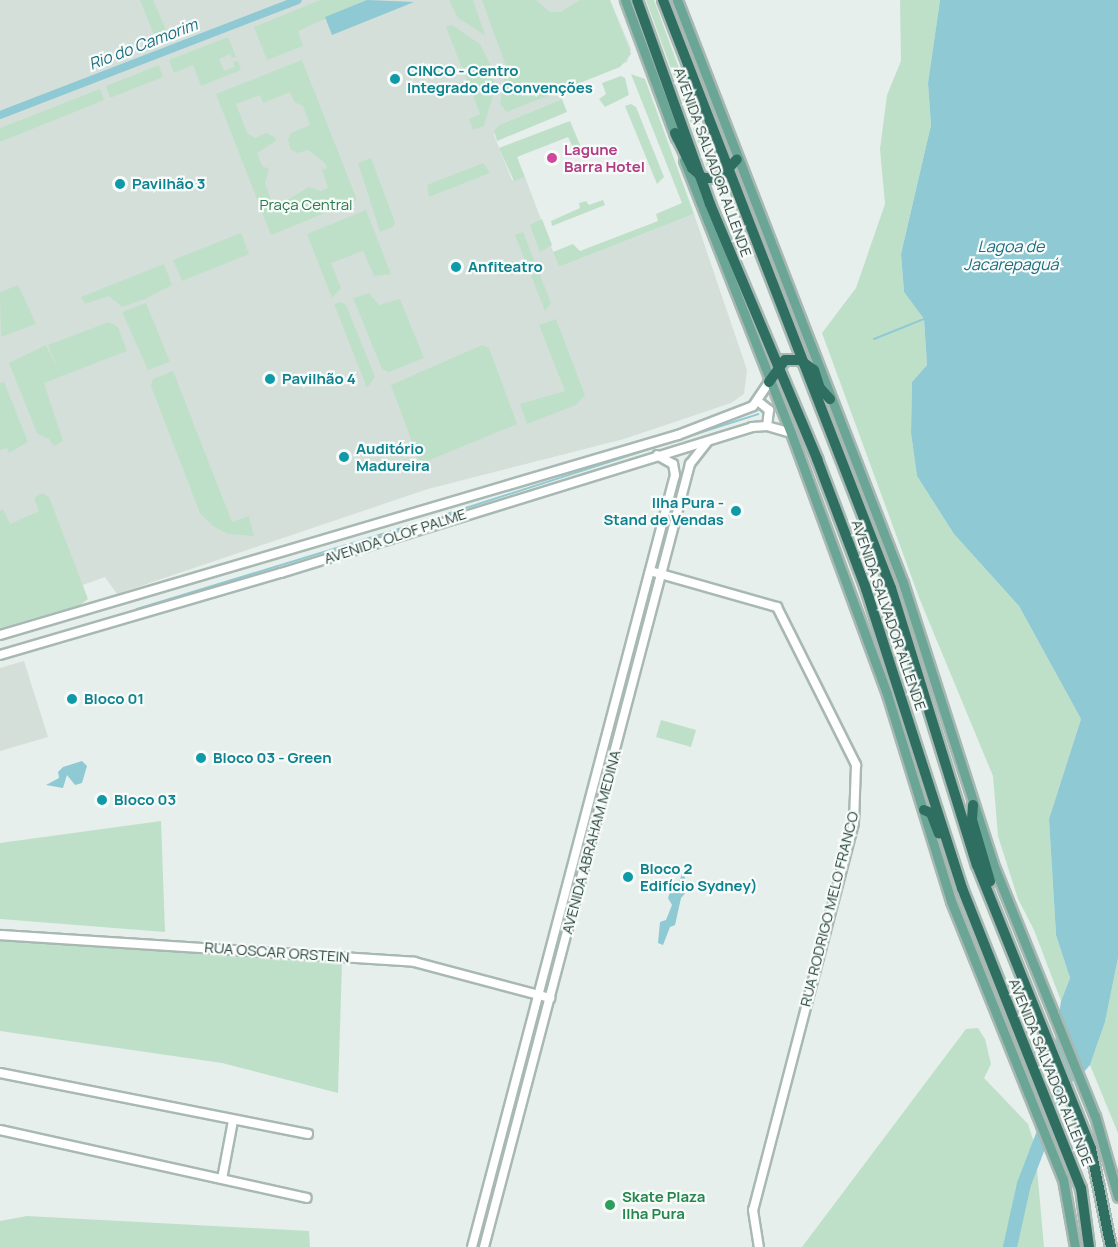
<!DOCTYPE html>
<meta charset="utf-8">
<style>
body{margin:0}
#map{position:relative;width:1118px;height:1247px;overflow:hidden;background:#e6efeb;font-family:Manrope,sans-serif}
div>[style]{position:absolute}
[style*='--x']{left:calc(var(--x)*1px);top:calc(var(--y)*1px);width:calc(var(--w)*1px);rotate:calc(var(--a)*1deg)}
.built>*{inset:0;background:#d4dfda}
.green>*{inset:0;background:#bfe0c8}
.water>*{inset:0;background:#8ec9d4}
.stream>*{height:2px;margin:-1px;padding:0 1px;transform-origin:1px;border-radius:1px;background:#8ec9d4}
.canal>*{height:8px;margin:-4px;padding:0 4px;transform-origin:4px;border-radius:4px;background:#8ec9d4}
.river>*{height:14px;margin:-7px;padding:0 7px;transform-origin:7px;border-radius:7px;background:#8ec9d4}
.roads{filter:drop-shadow(2px 0 #a8b8b2) drop-shadow(-2px 0 #a8b8b2) drop-shadow(0 2px #a8b8b2) drop-shadow(0 -2px #a8b8b2)}
.minor>*{height:8px;margin:-4px;padding:0 4px;transform-origin:4px;border-radius:4px;background:#fff}
.major>*{height:9px;margin:-4.5px;padding:0 4.5px;transform-origin:4.5px;border-radius:4.5px;background:#6aa596}
.highway>*{height:10px;margin:-5px;padding:0 5px;transform-origin:5px;border-radius:5px;background:#2f6f62}
.dots>*{width:16px;height:16px;translate:-50% -50%;box-sizing:border-box;border:3px solid #f7fbf9;border-radius:50%}
span{translate:-50% -50%;white-space:nowrap;text-align:center;line-height:1.15;-webkit-text-stroke:4.5px #f7fbf9;paint-order:stroke}
.culture-label{font-size:15px;color:#0d838f;font-weight:700}
.left{translate:0 -50%;text-align:left}
.right{translate:-100% -50%;text-align:right}
.hotel-label{font-size:15px;color:#b23c85;font-weight:700}
.street-label{font-size:15px;color:#24423a}
.park-label{font-size:15px;color:#2d7a4b}
.leisure-label{font-size:15px;color:#27864d;font-weight:700}
.water-label{font-size:16px;color:#1c6f80;font-style:italic}
</style>
<div id="map">
<div class="built">
<i style="clip-path:polygon(0 0,610px 0,631px 49px,627px 62px,559px 91px,562px 99px,499px 125px,494px 135px,512px 180px,525px 177px,559px 267px,694px 214px,747px 370px,744px 394px,731px 403px,624px 439px,428px 489px,117px 594px,105px 577px,80px 586px,10px 627px,0 628px)"></i>
<i style="clip-path:polygon(24px 661px,48px 737px,0 751px,0 668px)"></i>
</div>
<div class="green">
<i style="clip-path:polygon(140px 0,153px 0,167px 32px,155px 37px)"></i>
<i style="clip-path:polygon(320px 0,367px 0,298px 31px,303px 46px,267px 60px,254px 27px)"></i>
<i style="clip-path:polygon(449px 0,473px 0,485px 35px,458px 18px)"></i>
<i style="clip-path:polygon(482px 0,536px 0,550px 12px,560px 12px,580px 0,610px 0,631px 54px,620px 67px,507px 112px,500px 104px,506px 66px)"></i>
<i style="clip-path:polygon(646px 0,654px 0,717px 172px,709px 173px)"></i>
<i style="clip-path:polygon(666px 0,672px 0,729px 157px)"></i>
<i style="clip-path:polygon(900px 0,940px 0,928px 83px,931px 125px,901px 254px,904px 292px,924px 319px,927px 365px,912px 382px,911px 433px,917px 476px,954px 534px,1019px 606px,1081px 719px,1049px 819px,1056px 935px,1070px 978px,1061px 1001px,1034px 930px,1018px 899px,998px 836px,993px 776px,920px 600px,822px 333px,856px 288px,885px 204px,880px 149px,887px 95px,901px 61px)"></i>
<i style="clip-path:polygon(452px 25px,480px 44px,493px 70px,495px 88px,484px 126px,473px 130px,469px 119px,480px 114px,446px 27px)"></i>
<i style="clip-path:polygon(228px 37px,236px 57px,232px 58px,230px 54px,219px 59px,224px 71px,235px 67px,233px 62px,238px 61px,241px 70px,201px 86px,193px 65px,174px 73px,169px 60px)"></i>
<i style="clip-path:polygon(evenodd,302px 60px,357px 200px,271px 235px,216px 94px,302px 60px,290px 92px,294px 102px,303px 106px,310px 125px,291px 133px,288px 140px,291px 150px,298px 153px,308px 150px,325px 163px,327px 168px,322px 170px,328px 188px,321px 191px,309px 187px,281px 204px,271px 200px,265px 183px,269px 169px,262px 166px,257px 153px,276px 141px,275px 137px,266px 133px,255px 138px,247px 133px,236px 104px,260px 95px,263px 103px,290px 92px)"></i>
<i style="clip-path:polygon(159px 65px,163px 77px,110px 98px,106px 86px)"></i>
<i style="clip-path:polygon(631px 74px,645px 79px,694px 214px,559px 267px,553px 252px,573px 244px,580px 251px,658px 221px,656px 214px,682px 203px)"></i>
<i style="clip-path:polygon(621px 76px,625px 78px,629px 95px,605px 107px,599px 99px,606px 94px,602px 83px)"></i>
<i style="clip-path:polygon(100px 89px,104px 100px,0 142px,0 128px)"></i>
<i style="clip-path:polygon(562px 99px,567px 112px,497px 141px,494px 131px,499px 125px)"></i>
<i style="clip-path:polygon(631px 104px,636px 107px,664px 177px,657px 184px,625px 106px)"></i>
<i style="clip-path:polygon(570px 121px,583px 152px,576px 154px,568px 137px,517px 157px,525px 177px,514px 181px,499px 148px)"></i>
<i style="clip-path:polygon(371px 158px,395px 222px,393px 227px,380px 232px,358px 163px)"></i>
<i style="clip-path:polygon(483px 163px,490px 173px,429px 197px,427px 185px)"></i>
<i style="clip-path:polygon(603px 200px,605px 205px,552px 226px,551px 221px,580px 208px,579px 203px,586px 201px,589px 205px)"></i>
<i style="clip-path:polygon(366px 210px,391px 274px,374px 276px,363px 251px,331px 263px,341px 288px,332px 298px,307px 234px)"></i>
<i style="clip-path:polygon(542px 219px,552px 245px,540px 252px,530px 225px)"></i>
<i style="clip-path:polygon(523px 232px,551px 303px,545px 311px,515px 235px)"></i>
<i style="clip-path:polygon(241px 233px,249px 254px,182px 281px,173px 260px)"></i>
<i style="clip-path:polygon(164px 264px,172px 285px,145px 299px,122px 307px,109px 296px,85px 304px,81px 297px)"></i>
<i style="clip-path:polygon(18px 285px,36px 324px,1px 337px,0 292px)"></i>
<i style="clip-path:polygon(369px 293px,379px 305px,400px 299px,424px 358px,389px 372px,382px 369px,353px 298px)"></i>
<i style="clip-path:polygon(341px 302px,346px 305px,375px 377px,367px 388px,334px 304px)"></i>
<i style="clip-path:polygon(146px 303px,170px 362px,148px 370px,122px 312px)"></i>
<i style="clip-path:polygon(556px 319px,585px 395px,576px 405px,527px 424px,520px 404px,565px 391px,539px 325px)"></i>
<i style="clip-path:polygon(109px 322px,118px 327px,127px 351px,44px 383px,63px 441px,54px 446px,49px 439px,37px 433px,9px 363px,46px 345px,59px 372px,48px 345px)"></i>
<i style="clip-path:polygon(482px 345px,489px 348px,517px 424px,420px 464px,391px 385px)"></i>
<i style="clip-path:polygon(173px 371px,232px 522px,249px 516px,254px 536px,228px 534px,213px 526px,200px 513px,151px 386px,153px 379px)"></i>
<i style="clip-path:polygon(4px 382px,28px 442px,9px 453px,7px 448px,0 450px,0 383px)"></i>
<i style="clip-path:polygon(42px 493px,49px 497px,88px 599px,80px 605px,0 628px,0 511px,3px 509px,10px 524px,39px 511px,34px 498px)"></i>
<i style="clip-path:polygon(661px 720px,696px 730px,691px 747px,656px 737px)"></i>
<i style="clip-path:polygon(161px 821px,165px 932px,0 919px,0 843px)"></i>
<i style="clip-path:polygon(0 940px,342px 963px,338px 1093px,222px 1063px,0 1031px)"></i>
<i style="clip-path:polygon(1118px 958px,1118px 1133px,1090px 1065px,1105px 1022px)"></i>
<i style="clip-path:polygon(978px 1028px,985px 1039px,991px 1064px,984px 1078px,1028px 1124px,1035px 1146px,1044px 1247px,802px 1247px,966px 1029px)"></i>
<i style="clip-path:polygon(27px 1216px,309px 1231px,310px 1247px,0 1247px,0 1221px)"></i>
</div>
<div class="water">
<i style="clip-path:polygon(367px 0,414px 2px,332px 35px,325px 17px)"></i>
<i style="clip-path:polygon(940px 0,1118px 0,1118px 958px,1105px 1022px,1090px 1065px,1077px 1080px,1062px 1085px,1054px 1049px,1061px 1001px,1070px 978px,1056px 935px,1049px 819px,1081px 719px,1019px 606px,954px 534px,917px 476px,911px 433px,912px 382px,927px 365px,924px 319px,904px 292px,901px 254px,931px 125px,928px 83px)"></i>
<i style="clip-path:polygon(82px 761px,87px 766px,82px 783px,75px 785px,67px 775px,63px 788px,46px 785px,59px 778px,58px 772px,63px 767px)"></i>
<i style="clip-path:polygon(683px 872px,689px 889px,681px 898px,675px 925px,670px 927px,663px 945px,658px 943px,660px 922px,666px 920px,672px 905px,668px 898px,671px 889px,676px 888px)"></i>
</div>
<div class="stream">
<i style="--x:874;--y:339;--w:54;--a:-21.8"></i>
<i style="--x:444;--y:515;--w:330;--a:-17.8"></i>
<i style="--x:137;--y:609;--w:301;--a:-17"></i>
</div>
<div class="canal">
<i style="--x:0;--y:115;--w:319;--a:-21.1"></i>
</div>
<div class="river">
<i style="--x:1010;--y:1247;--w:65;--a:-77.5"></i>
<i style="--x:1024;--y:1184;--w:106;--a:-69"></i>
</div>
<div class="roads">
<div class="minor">
<i style="--x:759;--y:402;--w:13;--a:39"></i>
<i style="--x:769;--y:410;--w:16;--a:97"></i>
<i style="--x:650;--y:571;--w:132;--a:15.8"></i>
<i style="--x:777;--y:607;--w:177;--a:63.4"></i>
<i style="--x:856;--y:765;--w:58;--a:92"></i>
<i style="--x:854;--y:823;--w:400;--a:104.6"></i>
<i style="--x:753;--y:1210;--w:37;--a:81"></i>
<i style="--x:0;--y:635;--w:707;--a:-16.44"></i>
<i style="--x:678;--y:435;--w:80;--a:-21.1"></i>
<i style="--x:753;--y:406;--w:29;--a:-56"></i>
<i style="--x:0;--y:655;--w:293;--a:-16.3"></i>
<i style="--x:281;--y:573;--w:493;--a:-17.2"></i>
<i style="--x:752;--y:427;--w:15;--a:-4"></i>
<i style="--x:767;--y:426;--w:25;--a:16"></i>
<i style="--x:0;--y:935;--w:415;--a:3.7"></i>
<i style="--x:414;--y:962;--w:141;--a:14.8"></i>
<i style="--x:0;--y:1073;--w:314;--a:11.2"></i>
<i style="--x:0;--y:1130;--w:314;--a:12.5"></i>
<i style="--x:222;--y:1179;--w:59;--a:-79.3"></i>
<i style="--x:472;--y:1247;--w:798;--a:-75.27"></i>
<i style="--x:675;--y:475;--w:11;--a:-100"></i>
<i style="--x:673;--y:464;--w:18;--a:-151"></i>
<i style="--x:484;--y:1247;--w:810;--a:-75.26"></i>
<i style="--x:690;--y:464;--w:28;--a:-52"></i>
</div>
<div class="major">
<i style="--x:625;--y:0;--w:147;--a:69.7"></i>
<i style="--x:677;--y:0;--w:625;--a:68.81"></i>
<i style="--x:903;--y:583;--w:295;--a:72.2"></i>
<i style="--x:993;--y:864;--w:272;--a:68"></i>
<i style="--x:1095;--y:1116;--w:84;--a:74.1"></i>
<i style="--x:684;--y:160;--w:293;--a:68.6"></i>
<i style="--x:791;--y:433;--w:278;--a:69.8"></i>
<i style="--x:887;--y:694;--w:217;--a:72.8"></i>
<i style="--x:951;--y:901;--w:300;--a:68.1"></i>
<i style="--x:1063;--y:1179;--w:69;--a:80"></i>
</div>
<div class="highway">
<i style="--x:637;--y:0;--w:217;--a:70.3"></i>
<i style="--x:710;--y:204;--w:277;--a:67.2"></i>
<i style="--x:817;--y:459;--w:139;--a:69.3"></i>
<i style="--x:866;--y:589;--w:314;--a:72.2"></i>
<i style="--x:962;--y:888;--w:323;--a:68.4"></i>
<i style="--x:1081;--y:1188;--w:60;--a:82.3"></i>
<i style="--x:663;--y:0;--w:631;--a:68.81"></i>
<i style="--x:891;--y:588;--w:290;--a:72.8"></i>
<i style="--x:977;--y:865;--w:306;--a:68.1"></i>
<i style="--x:1091;--y:1149;--w:100;--a:78.5"></i>
<i style="--x:675;--y:133;--w:39;--a:64"></i>
<i style="--x:692;--y:168;--w:15;--a:42"></i>
<i style="--x:703;--y:178;--w:17;--a:0"></i>
<i style="--x:720;--y:178;--w:25;--a:-48"></i>
<i style="--x:769;--y:382;--w:27;--a:-54"></i>
<i style="--x:785;--y:360;--w:15;--a:0"></i>
<i style="--x:800;--y:360;--w:17;--a:36"></i>
<i style="--x:814;--y:370;--w:19;--a:72"></i>
<i style="--x:820;--y:388;--w:15;--a:48"></i>
<i style="--x:973;--y:805;--w:15;--a:94"></i>
<i style="--x:972;--y:820;--w:64;--a:73.6"></i>
<i style="--x:924;--y:810;--w:8;--a:23"></i>
<i style="--x:931;--y:813;--w:22;--a:69"></i>
</div>
</div>
<div class="dots">
<i style="left:395px;top:79px;background:#0f9aa8"></i>
<i style="left:552px;top:158px;background:#d1479c"></i>
<i style="left:120px;top:184px;background:#0f9aa8"></i>
<i style="left:456px;top:267px;background:#0f9aa8"></i>
<i style="left:270px;top:379px;background:#0f9aa8"></i>
<i style="left:344px;top:457px;background:#0f9aa8"></i>
<i style="left:736px;top:511px;background:#0f9aa8"></i>
<i style="left:72px;top:699px;background:#0f9aa8"></i>
<i style="left:201px;top:758px;background:#0f9aa8"></i>
<i style="left:102px;top:800px;background:#0f9aa8"></i>
<i style="left:628px;top:877px;background:#0f9aa8"></i>
<i style="left:610px;top:1205px;background:#2e9e5b"></i>
</div>
<div class="culture-label">
<span class="left" style="left:407px;top:79px">CINCO - Centro<br>Integrado de Convenções</span>
<span class="left" style="left:132px;top:184px">Pavilhão 3</span>
<span class="left" style="left:468px;top:267px">Anfiteatro</span>
<span class="left" style="left:282px;top:379px">Pavilhão 4</span>
<span class="left" style="left:356px;top:457px">Auditório<br>Madureira</span>
<span class="right" style="left:724px;top:511px">Ilha Pura -<br>Stand de Vendas</span>
<span class="left" style="left:84px;top:699px">Bloco 01</span>
<span class="left" style="left:213px;top:758px">Bloco 03 - Green</span>
<span class="left" style="left:114px;top:800px">Bloco 03</span>
<span class="left" style="left:640px;top:877px">Bloco 2<br>Edifício Sydney)</span>
</div>
<div class="hotel-label">
<span class="left" style="left:564px;top:158px">Lagune<br>Barra Hotel</span>
</div>
<div class="street-label">
<span style="left:713px;top:162px;rotate:70deg">AVENIDA SALVADOR ALLENDE</span>
<span style="left:395px;top:536px;rotate:-18deg">AVENIDA OLOF PALME</span>
<span style="left:889px;top:615px;rotate:71deg">AVENIDA SALVADOR ALLENDE</span>
<span style="left:591px;top:842px;rotate:-75deg">AVENIDA ABRAHAM MEDINA</span>
<span style="left:829px;top:909px;rotate:-76deg">RUA RODRIGO MELO FRANCO</span>
<span style="left:277px;top:952px;rotate:4deg">RUA OSCAR ORSTEIN</span>
<span style="left:1051px;top:1072px;rotate:68deg">AVENIDA SALVADOR ALLENDE</span>
</div>
<div class="park-label">
<span style="left:306px;top:205px">Praça Central</span>
</div>
<div class="leisure-label">
<span class="left" style="left:622px;top:1205px">Skate Plaza<br>Ilha Pura</span>
</div>
<div class="water-label">
<span style="left:143px;top:44px;rotate:-21deg">Rio do Camorim</span>
<span style="left:1011px;top:255px">Lagoa de<br>Jacarepaguá</span>
</div>
</div>
